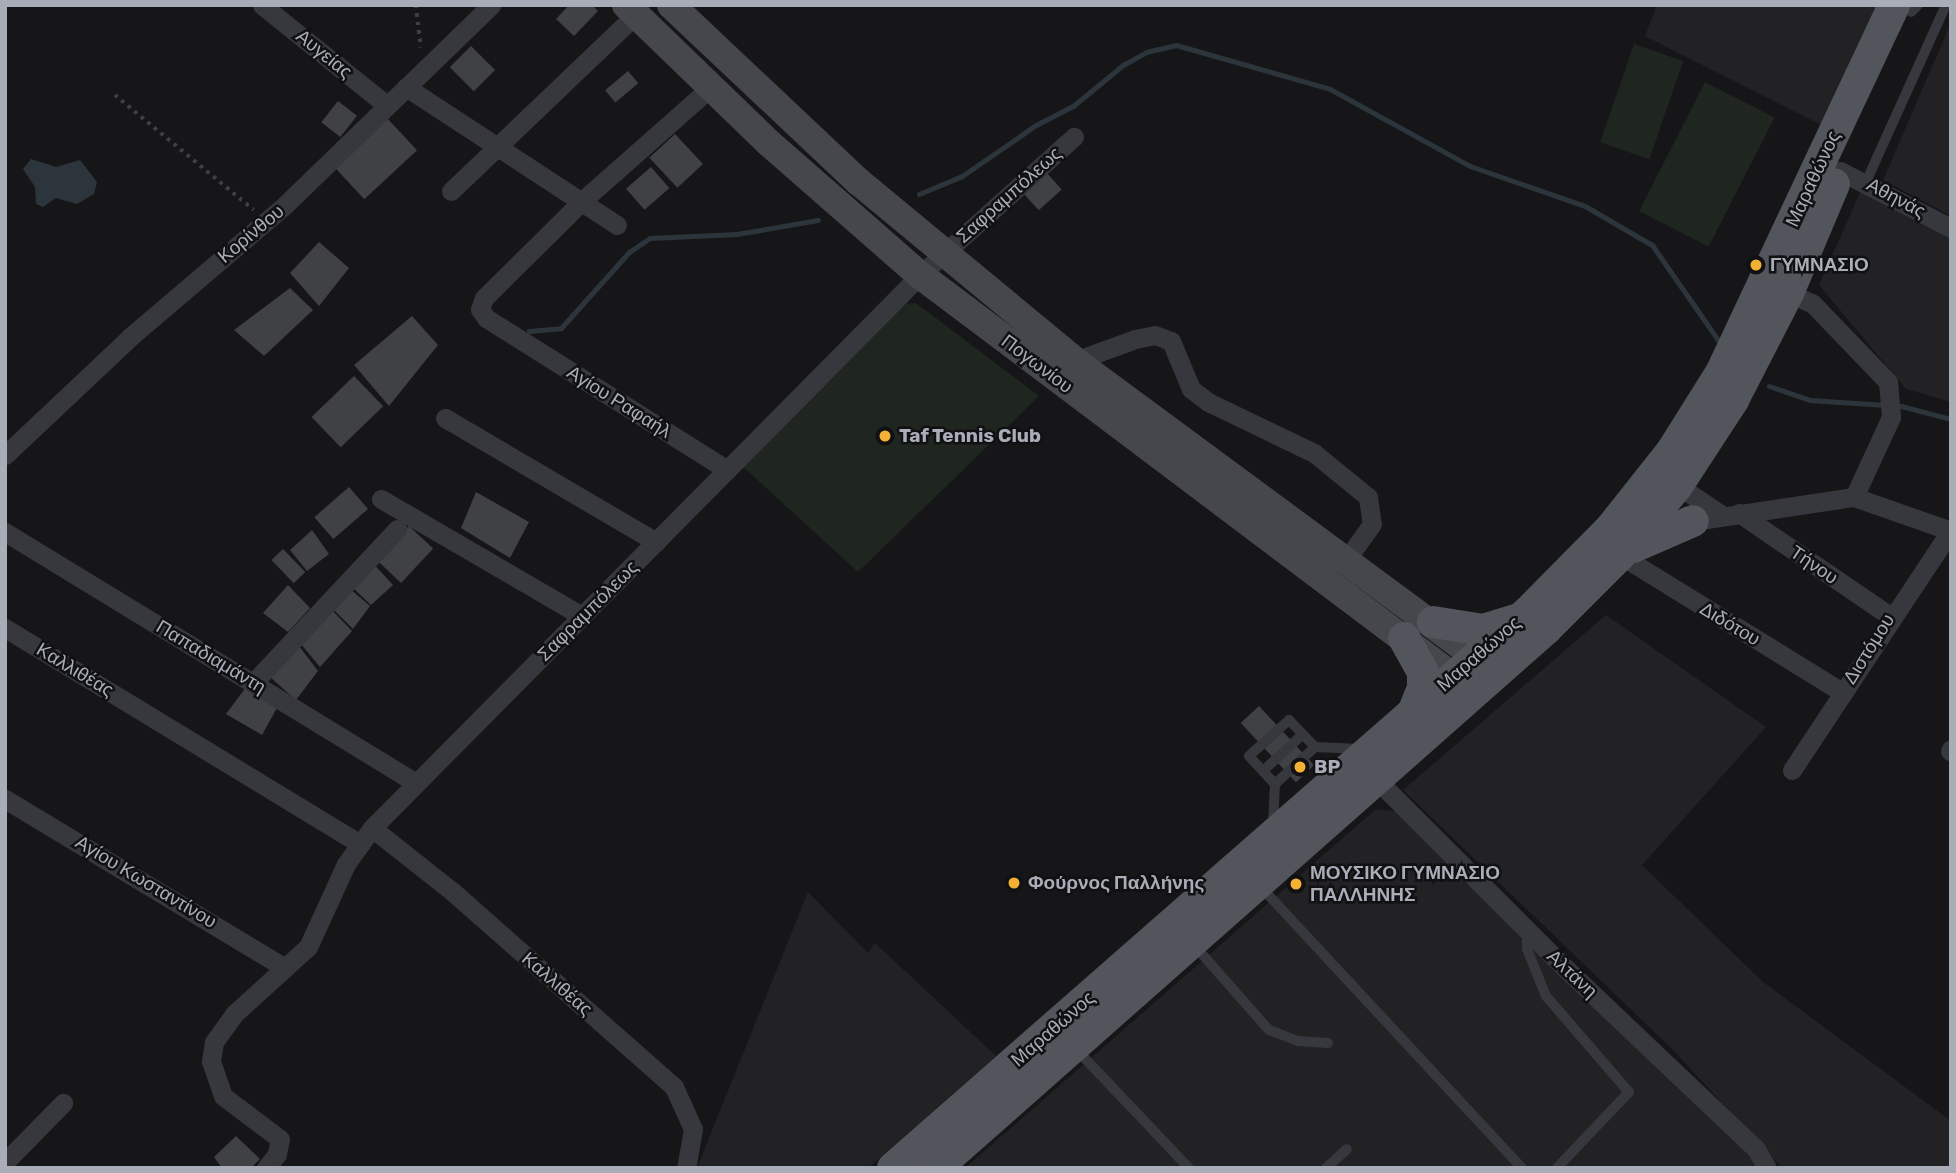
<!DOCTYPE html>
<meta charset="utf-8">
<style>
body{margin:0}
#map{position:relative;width:1956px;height:1173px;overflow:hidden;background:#161618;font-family:Rubik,sans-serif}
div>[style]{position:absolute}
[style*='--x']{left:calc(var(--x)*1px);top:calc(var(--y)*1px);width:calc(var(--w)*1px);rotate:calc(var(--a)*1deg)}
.built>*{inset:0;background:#222225}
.green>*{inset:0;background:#1e261f;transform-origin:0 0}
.water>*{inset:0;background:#2c353c}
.stream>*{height:5px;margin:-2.5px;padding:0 2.5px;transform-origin:2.5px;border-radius:2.5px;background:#2c353c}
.building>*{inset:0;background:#404145;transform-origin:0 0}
.path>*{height:3.5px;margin-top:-1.75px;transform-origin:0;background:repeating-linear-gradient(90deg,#3d3f44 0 3.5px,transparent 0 8.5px)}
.service>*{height:10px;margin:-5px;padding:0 5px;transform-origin:5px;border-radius:5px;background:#37383d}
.minor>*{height:19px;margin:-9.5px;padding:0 9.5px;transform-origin:9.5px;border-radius:9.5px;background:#37383d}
.secondary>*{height:28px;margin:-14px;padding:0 14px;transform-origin:14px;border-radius:14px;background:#45474d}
.primary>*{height:32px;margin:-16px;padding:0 16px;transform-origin:16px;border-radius:16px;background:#53555c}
.dots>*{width:19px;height:19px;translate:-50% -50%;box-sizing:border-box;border:4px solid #111113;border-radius:50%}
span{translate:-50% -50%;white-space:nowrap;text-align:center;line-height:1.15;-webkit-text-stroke:5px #111113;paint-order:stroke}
.street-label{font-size:19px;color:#a8adb8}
.poi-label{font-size:19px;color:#a8adb8;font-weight:700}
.left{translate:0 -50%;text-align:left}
.frame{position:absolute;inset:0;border:7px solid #a8adb8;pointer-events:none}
</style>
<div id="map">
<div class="built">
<div style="clip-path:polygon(1657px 5px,1880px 5px,1825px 127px,1645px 36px)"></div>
<div style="clip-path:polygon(1951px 23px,1951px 216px,1883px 180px)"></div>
<div style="clip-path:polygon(1861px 190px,1951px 235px,1951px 402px,1906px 389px,1819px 285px)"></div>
<div style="clip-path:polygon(1606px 615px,1766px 727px,1642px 865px,1763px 982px,1951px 1121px,1951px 1168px,1782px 1168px,1674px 1051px,1403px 790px)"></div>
<div style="clip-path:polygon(1376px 809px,1403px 812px,1752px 1155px,1758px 1168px,965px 1168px)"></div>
<div style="clip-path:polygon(808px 892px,868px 953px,875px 943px,996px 1056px,868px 1168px,697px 1168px)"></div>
</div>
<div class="green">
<div style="left:1634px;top:44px;width:52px;height:104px;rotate:19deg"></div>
<div style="left:1705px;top:82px;width:78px;height:145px;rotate:27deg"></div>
<div style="clip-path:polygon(916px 303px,1039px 396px,858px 572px,741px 465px,904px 304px)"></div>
</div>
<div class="water">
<div style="clip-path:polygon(31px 159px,56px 167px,80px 160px,97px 182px,94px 194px,77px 204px,56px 198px,43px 207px,36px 204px,35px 187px,23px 169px)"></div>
</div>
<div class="stream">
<div style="--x:919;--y:194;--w:47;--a:-22.7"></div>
<div style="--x:962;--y:176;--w:90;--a:-34.6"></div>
<div style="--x:1036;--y:125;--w:42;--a:-27.2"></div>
<div style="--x:1073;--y:106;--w:65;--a:-39.4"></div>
<div style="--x:1123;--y:65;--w:26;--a:-29"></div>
<div style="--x:1146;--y:52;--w:31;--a:-13"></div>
<div style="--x:1176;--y:45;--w:160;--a:15.9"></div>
<div style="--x:1330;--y:89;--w:160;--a:28.8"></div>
<div style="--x:1470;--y:166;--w:122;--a:19.2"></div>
<div style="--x:1585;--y:206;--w:78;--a:30.2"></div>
<div style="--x:1652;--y:245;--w:116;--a:55.2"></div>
<div style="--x:529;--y:331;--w:32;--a:-5"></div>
<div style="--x:561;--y:328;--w:102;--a:-48.2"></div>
<div style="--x:629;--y:252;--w:25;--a:-34"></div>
<div style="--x:650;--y:238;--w:87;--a:-2.6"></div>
<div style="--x:737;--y:234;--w:82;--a:-9.8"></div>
<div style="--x:1769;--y:386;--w:43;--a:18.9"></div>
<div style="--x:1810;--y:400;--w:91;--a:3.8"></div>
<div style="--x:1901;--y:406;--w:52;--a:14.6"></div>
</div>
<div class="building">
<div style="clip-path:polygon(569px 5px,592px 5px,598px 11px,574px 36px,556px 19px)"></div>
<div style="left:471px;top:46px;width:34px;height:30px;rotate:45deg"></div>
<div style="left:628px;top:71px;width:16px;height:30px;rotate:50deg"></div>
<div style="left:338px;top:101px;width:24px;height:27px;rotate:38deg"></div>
<div style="left:387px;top:118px;width:44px;height:72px;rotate:47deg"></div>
<div style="left:675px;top:134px;width:41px;height:35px;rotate:47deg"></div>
<div style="left:651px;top:167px;width:28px;height:33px;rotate:49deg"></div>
<div style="left:1045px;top:171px;width:25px;height:31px;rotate:48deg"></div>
<div style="clip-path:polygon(319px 242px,349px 268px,319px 306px,290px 273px)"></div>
<div style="clip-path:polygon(290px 288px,313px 310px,264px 356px,234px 330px)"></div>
<div style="clip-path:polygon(412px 316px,438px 345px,389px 406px,354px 365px)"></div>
<div style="left:354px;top:376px;width:42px;height:59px;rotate:46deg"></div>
<div style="left:349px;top:487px;width:29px;height:46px;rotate:49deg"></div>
<div style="clip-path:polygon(476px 492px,529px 522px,510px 558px,461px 528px)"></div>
<div style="left:409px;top:526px;width:33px;height:47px;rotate:43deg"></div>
<div style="clip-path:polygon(312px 530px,329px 554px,307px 571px,290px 550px)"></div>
<div style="left:283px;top:549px;width:32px;height:16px;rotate:46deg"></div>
<div style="clip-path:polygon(370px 560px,393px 585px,371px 605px,350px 585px)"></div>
<div style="clip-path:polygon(288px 585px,310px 608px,288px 632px,263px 613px)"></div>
<div style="clip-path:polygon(349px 588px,370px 606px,353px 629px,331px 607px)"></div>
<div style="clip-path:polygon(331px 609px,352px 631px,320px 667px,300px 643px)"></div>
<div style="clip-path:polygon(299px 646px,318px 671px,296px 700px,270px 677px)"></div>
<div style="clip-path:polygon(247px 686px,278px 706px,262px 735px,226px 714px)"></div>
<div style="left:1259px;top:706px;width:81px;height:25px;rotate:47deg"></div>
<div style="clip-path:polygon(236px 1136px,260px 1159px,251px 1168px,222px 1168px,214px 1157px)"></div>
</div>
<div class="path">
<div style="--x:416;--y:5;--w:43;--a:83.4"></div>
<div style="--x:115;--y:95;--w:180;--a:39.6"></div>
</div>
<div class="service">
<div style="--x:1911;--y:12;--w:10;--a:-45"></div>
<div style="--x:1866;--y:182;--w:194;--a:-65.7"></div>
<div style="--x:1263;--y:771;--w:54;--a:-42.8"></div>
<div style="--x:1275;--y:784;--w:54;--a:-42.8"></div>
<div style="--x:1315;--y:747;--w:46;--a:2.5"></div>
<div style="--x:1273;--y:826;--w:42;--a:-87.3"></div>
<div style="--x:1275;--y:784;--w:38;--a:-133"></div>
<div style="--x:1249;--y:756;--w:54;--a:-42"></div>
<div style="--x:1289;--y:720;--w:37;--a:46"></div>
<div style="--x:1260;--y:886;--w:385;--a:47.1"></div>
<div style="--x:1527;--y:931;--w:18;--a:90"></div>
<div style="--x:1527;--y:949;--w:51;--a:68"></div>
<div style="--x:1546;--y:996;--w:127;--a:49.2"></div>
<div style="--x:1629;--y:1092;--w:105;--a:133.5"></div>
<div style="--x:1194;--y:945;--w:113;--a:48.6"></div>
<div style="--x:1269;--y:1030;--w:31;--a:21"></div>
<div style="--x:1298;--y:1041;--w:30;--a:4"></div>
<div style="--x:1075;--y:1048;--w:166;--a:46.5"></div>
<div style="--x:1326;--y:1168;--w:28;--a:-42"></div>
</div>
<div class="minor">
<div style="--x:262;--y:5;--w:158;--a:38.8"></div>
<div style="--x:406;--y:87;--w:252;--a:33.2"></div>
<div style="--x:711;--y:87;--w:175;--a:138.5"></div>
<div style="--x:580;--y:203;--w:135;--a:135.3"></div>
<div style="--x:484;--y:298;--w:12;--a:110"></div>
<div style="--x:480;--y:309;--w:11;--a:56"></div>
<div style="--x:486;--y:318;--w:285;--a:32.2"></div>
<div style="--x:1840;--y:171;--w:125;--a:27.2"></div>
<div style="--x:451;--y:191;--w:255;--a:-43.7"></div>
<div style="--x:1788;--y:293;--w:26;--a:23"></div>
<div style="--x:1812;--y:303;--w:110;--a:46.1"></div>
<div style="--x:1888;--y:382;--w:35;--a:85"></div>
<div style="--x:1891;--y:417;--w:88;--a:114.8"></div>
<div style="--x:1075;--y:361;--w:64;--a:-20.1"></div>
<div style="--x:1135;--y:339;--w:20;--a:-11"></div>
<div style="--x:1155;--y:335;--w:17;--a:21"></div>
<div style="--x:1171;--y:341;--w:52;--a:67.4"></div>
<div style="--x:1191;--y:389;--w:21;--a:37"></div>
<div style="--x:1208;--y:402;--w:118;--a:25.7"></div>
<div style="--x:1314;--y:453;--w:70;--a:39.2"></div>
<div style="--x:1368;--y:497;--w:27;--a:82"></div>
<div style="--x:1372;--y:524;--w:44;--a:125.8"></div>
<div style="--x:445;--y:418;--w:245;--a:30.4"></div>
<div style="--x:5;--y:455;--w:172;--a:-43.3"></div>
<div style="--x:130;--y:337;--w:205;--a:-40.4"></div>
<div style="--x:286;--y:204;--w:286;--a:-44.1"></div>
<div style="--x:1671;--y:481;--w:61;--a:33.7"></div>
<div style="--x:381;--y:499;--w:233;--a:30.2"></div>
<div style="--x:1739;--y:513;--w:183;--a:34.3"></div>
<div style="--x:1686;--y:516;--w:9;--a:36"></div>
<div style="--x:1693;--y:521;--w:163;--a:-8.5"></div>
<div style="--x:1854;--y:497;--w:103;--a:19.3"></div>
<div style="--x:5;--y:532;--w:482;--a:31.4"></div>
<div style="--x:1620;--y:555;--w:261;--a:31.7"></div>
<div style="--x:5;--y:628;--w:416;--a:31.3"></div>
<div style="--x:253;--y:683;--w:211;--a:-46.9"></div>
<div style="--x:1950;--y:751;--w:2;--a:-63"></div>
<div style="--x:1792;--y:770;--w:287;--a:-56.5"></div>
<div style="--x:1376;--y:779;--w:262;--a:45"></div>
<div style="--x:1561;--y:964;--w:269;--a:43.5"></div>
<div style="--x:1756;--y:1149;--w:22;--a:60"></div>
<div style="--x:5;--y:799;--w:327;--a:31.1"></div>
<div style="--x:372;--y:828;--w:103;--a:38.3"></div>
<div style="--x:453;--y:892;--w:295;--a:41.4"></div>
<div style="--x:674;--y:1087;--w:46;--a:65.7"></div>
<div style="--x:693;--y:1129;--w:40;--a:100"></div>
<div style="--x:5;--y:1162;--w:83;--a:-45.5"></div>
<div style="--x:266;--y:1168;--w:18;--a:-52"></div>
<div style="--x:277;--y:1154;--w:15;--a:-79"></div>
<div style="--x:280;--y:1139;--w:71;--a:-143"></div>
<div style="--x:223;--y:1096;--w:37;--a:-109"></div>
<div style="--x:211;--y:1061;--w:19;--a:-81"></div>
<div style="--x:214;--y:1042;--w:34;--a:-54"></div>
<div style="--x:234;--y:1014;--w:100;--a:-42.2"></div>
<div style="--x:308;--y:947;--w:91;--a:-65.4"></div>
<div style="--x:346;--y:864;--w:44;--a:-54.2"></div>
<div style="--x:372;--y:828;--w:779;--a:-45.26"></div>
<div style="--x:920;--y:275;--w:207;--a:-41.9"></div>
</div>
<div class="secondary">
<div style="--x:626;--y:5;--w:199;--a:44"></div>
<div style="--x:769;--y:143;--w:201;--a:41.2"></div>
<div style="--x:920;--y:275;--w:690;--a:36.99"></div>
<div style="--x:671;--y:5;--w:258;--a:43.3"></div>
<div style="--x:859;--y:182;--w:281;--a:39.6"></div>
<div style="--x:1075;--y:361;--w:522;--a:36.43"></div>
</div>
<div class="primary">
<div style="--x:1633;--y:547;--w:65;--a:-23.4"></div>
<div style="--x:1433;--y:622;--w:51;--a:9.1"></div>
<div style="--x:1483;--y:630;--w:34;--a:-17"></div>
<div style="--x:1404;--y:638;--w:39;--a:61"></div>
<div style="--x:1423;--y:672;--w:16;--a:90"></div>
<div style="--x:1423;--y:688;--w:24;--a:112"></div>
<div style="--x:893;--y:1168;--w:844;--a:-41.21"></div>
<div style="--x:1528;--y:612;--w:118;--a:-45.3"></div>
<div style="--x:1611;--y:528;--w:98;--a:-51.6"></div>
<div style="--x:1672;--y:451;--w:92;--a:-57.9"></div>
<div style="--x:1721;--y:373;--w:407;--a:-64.8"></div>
<div style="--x:936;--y:1168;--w:814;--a:-41.46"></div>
<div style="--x:1546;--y:629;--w:105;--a:-45"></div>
<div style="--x:1620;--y:555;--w:89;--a:-50.4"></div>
<div style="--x:1677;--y:486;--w:103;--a:-56.9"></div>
<div style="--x:1733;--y:400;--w:120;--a:-62.8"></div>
<div style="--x:1788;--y:293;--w:118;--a:-67.1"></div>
</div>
<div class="dots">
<div style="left:1756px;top:265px;background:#f2b134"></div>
<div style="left:885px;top:436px;background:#f2b134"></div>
<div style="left:1300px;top:767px;background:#f2b134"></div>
<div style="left:1014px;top:883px;background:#f2b134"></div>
<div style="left:1296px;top:884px;background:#f2b134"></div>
</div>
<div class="street-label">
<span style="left:324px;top:54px;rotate:39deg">Αυγείας</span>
<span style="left:1813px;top:179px;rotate:-65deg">Μαραθώνος</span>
<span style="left:1009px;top:195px;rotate:-42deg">Σαφραμπόλεως</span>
<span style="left:1896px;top:198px;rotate:28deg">Αθηνάς</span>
<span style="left:251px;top:234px;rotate:-40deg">Κορίνθου</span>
<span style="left:1037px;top:364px;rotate:37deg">Πογωνίου</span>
<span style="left:619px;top:402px;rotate:32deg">Αγίου Ραφαήλ</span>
<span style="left:1814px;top:565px;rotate:34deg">Τήνου</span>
<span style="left:588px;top:611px;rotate:-45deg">Σαφραμπόλεως</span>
<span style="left:1730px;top:624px;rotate:31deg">Διδότου</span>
<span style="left:1869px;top:649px;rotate:-58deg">Διστόμου</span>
<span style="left:1479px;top:654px;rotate:-41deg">Μαραθώνος</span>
<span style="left:211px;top:657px;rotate:31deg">Παπαδιαμάντη</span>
<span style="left:75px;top:670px;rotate:31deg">Καλλιθέας</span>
<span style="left:146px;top:882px;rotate:31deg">Αγίου Κωσταντίνου</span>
<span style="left:1572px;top:974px;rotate:43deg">Αλτάνη</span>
<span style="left:557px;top:984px;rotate:41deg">Καλλιθέας</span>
<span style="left:1053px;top:1029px;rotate:-41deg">Μαραθώνος</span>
</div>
<div class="poi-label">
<span class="left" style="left:1770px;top:265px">ΓΥΜΝΑΣΙΟ</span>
<span class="left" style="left:899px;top:436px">Taf Tennis Club</span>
<span class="left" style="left:1314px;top:767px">BP</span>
<span class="left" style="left:1310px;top:884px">ΜΟΥΣΙΚΟ ΓΥΜΝΑΣΙΟ<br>ΠΑΛΛΗΝΗΣ</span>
<span class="left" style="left:1028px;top:883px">Φούρνος Παλλήνης</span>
</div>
<div class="frame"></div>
</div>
